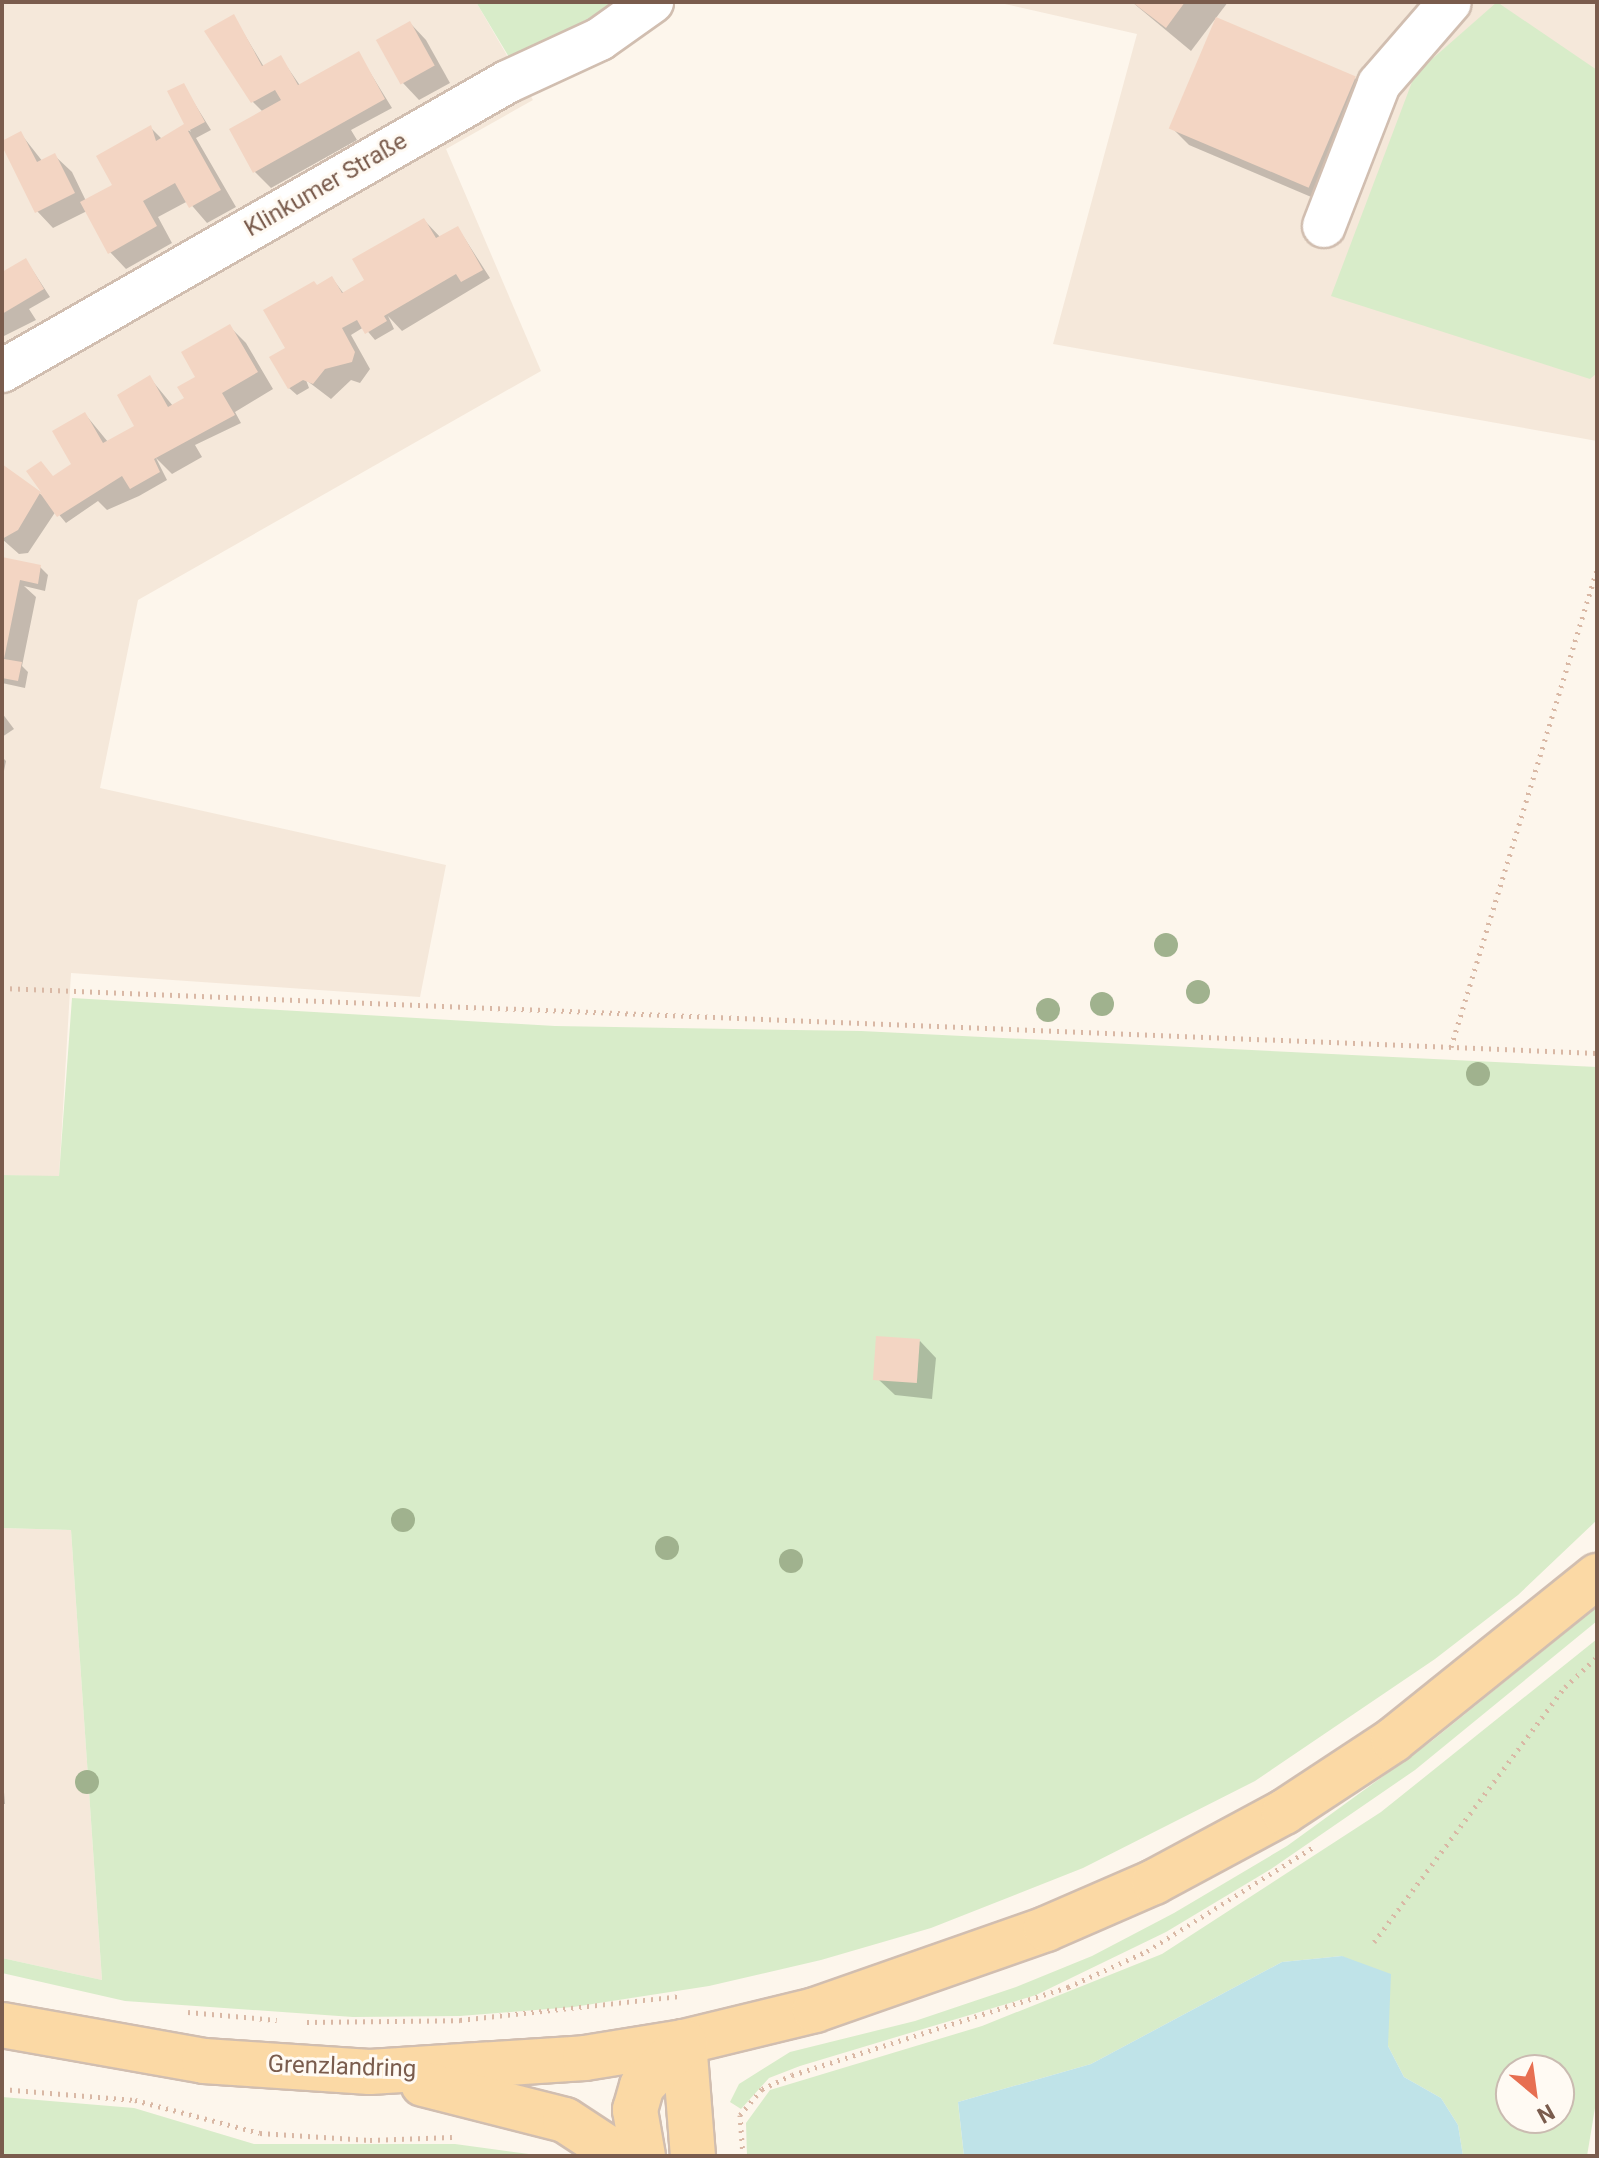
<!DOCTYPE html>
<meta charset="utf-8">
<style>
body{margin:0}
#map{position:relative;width:1599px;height:2158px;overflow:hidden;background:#fdf6ec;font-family:Roboto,sans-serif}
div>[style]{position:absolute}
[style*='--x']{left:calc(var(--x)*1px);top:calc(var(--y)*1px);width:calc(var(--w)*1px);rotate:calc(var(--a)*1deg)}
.residential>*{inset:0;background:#f5e8da}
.green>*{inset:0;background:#d8ecc9}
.water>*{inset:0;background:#bfe3e8}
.shadow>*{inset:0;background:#0003}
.building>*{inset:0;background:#f3d5c3;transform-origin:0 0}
.path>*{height:5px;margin-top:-2.5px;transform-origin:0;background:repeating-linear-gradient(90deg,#d9b8a5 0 2px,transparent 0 8px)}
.roads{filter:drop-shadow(2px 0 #d1beb0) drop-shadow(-2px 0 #d1beb0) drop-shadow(0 2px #d1beb0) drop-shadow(0 -2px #d1beb0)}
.minor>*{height:42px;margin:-21px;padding:0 21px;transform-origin:21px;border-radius:21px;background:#fff}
.major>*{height:44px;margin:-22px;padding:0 22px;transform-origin:22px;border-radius:22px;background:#fbd9a5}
.trees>*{width:24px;height:24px;margin:-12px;border-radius:50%;background:#a0b28e}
span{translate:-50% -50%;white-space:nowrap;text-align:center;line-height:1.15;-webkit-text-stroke:6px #fffaf3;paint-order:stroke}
.street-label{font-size:24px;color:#7a5c4d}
.frame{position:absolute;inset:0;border:4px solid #7a5c4d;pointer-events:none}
.north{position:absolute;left:1495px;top:2054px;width:80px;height:80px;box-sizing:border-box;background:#fffaf3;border:2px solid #cabbb1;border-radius:50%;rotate:151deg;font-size:22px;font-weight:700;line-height:32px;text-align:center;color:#7a5c4d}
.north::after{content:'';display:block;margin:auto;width:28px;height:36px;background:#e76f51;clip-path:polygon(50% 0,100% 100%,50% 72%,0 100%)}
</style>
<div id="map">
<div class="residential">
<div style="clip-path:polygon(2px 2px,476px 2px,533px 100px,446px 149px,541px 371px,138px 600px,100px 788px,446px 865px,420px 997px,71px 973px,59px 1177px,2px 1175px)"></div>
<div style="clip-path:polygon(996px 2px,1597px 2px,1597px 441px,1053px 344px,1137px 34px)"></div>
<div style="clip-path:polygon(2px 1528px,71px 1530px,102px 1980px,2px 1958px)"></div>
</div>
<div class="green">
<div style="clip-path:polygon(476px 2px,617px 2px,512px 62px)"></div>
<div style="clip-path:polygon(1497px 2px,1597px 70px,1597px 373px,1590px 379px,1331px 296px,1415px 74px)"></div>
<div style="clip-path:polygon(72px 998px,555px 1026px,861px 1031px,1597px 1067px,1597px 1520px,1518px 1595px,1435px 1659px,1255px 1781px,1083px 1868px,931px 1928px,821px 1960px,709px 1986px,573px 2007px,460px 2016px,353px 2017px,125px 2001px,2px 1973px,2px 1958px,102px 1980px,71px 1530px,2px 1528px,2px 1175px,59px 1176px)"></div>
<div style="clip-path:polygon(1597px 1607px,1597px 1621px,1415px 1770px,1271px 1869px,1166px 1932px,1036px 1995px,800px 2066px,769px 2078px,741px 2109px,730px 2102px,739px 2084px,790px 2052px,915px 2021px,1016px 1987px,1092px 1956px,1174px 1913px,1287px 1846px,1433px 1740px)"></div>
<div style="clip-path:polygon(evenodd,1597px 1639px,1597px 2096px,1587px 2156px,1463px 2156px,1458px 2125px,1441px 2098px,1404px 2077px,1388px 2046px,1387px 2014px,1342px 1956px,1282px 1962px,1091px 2064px,958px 2102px,964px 2156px,747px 2156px,746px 2123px,770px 2090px,982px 2026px,1162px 1954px,1381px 1812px,1597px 1639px,1511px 2070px,1559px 2070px,1559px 2118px,1511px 2118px,1511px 2070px)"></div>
<div style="clip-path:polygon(2px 2097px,134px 2108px,254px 2144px,455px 2144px,544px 2156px,2px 2156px)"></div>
</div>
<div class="water">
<div style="clip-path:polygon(1342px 1956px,1391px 1974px,1388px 2046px,1404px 2077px,1441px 2098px,1458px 2125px,1463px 2156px,964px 2156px,958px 2102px,1091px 2064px,1282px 1962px)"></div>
</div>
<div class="shadow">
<div style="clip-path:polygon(1132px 2px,1228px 2px,1191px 51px)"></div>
<div style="clip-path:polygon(234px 17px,264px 67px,281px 58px,301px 87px,358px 53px,392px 108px,351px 130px,357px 140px,271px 188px,255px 172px,262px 111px,253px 102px)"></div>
<div style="clip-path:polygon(410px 23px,426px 40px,450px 83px,419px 100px,403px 83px)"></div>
<div style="clip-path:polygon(1355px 78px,1380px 103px,1323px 202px,1189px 145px,1173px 129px)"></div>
<div style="clip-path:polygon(183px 85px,211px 130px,196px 138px,236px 207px,207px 223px,188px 201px,158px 217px,172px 243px,126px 269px,110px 252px,87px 211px,53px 228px,37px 211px,21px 134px,43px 162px,55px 156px,72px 172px,86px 201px,111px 187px,151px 128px,163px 140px,184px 126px,191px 132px,170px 92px)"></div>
<div style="clip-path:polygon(424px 220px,441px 238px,458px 228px,490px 278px,402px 331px,388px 316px,394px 329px,375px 340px,364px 327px,351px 335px,370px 369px,360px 383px,351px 380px,331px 399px,306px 380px,309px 388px,297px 395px,289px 388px,284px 351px,317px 287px,332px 278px,344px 294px,363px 283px)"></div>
<div style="clip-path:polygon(26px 260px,50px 297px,29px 309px,36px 320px,2px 337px,2px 269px,5px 272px)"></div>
<div style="clip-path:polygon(229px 326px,246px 343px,273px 389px,235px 412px,241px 423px,195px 445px,202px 457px,172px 474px,156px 458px,167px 480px,139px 496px,107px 510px,98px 501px,66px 523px,56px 511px,28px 553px,19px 554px,2px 539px,2px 466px,46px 498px,54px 478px,74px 464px,85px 414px,108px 442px,134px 428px,150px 378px,173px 406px,187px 399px)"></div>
<div style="clip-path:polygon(2px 559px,40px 567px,48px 575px,45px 591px,24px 586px,36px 597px,22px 666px,28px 672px,25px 688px,2px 683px)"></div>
<div style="clip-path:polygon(2px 713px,14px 729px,2px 737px)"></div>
<div style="clip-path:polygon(2px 757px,6px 761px,3px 776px,2px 775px)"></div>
<div style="clip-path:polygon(920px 1341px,936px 1358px,932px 1399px,895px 1395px,878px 1379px)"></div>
<div style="clip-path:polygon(2px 1789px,4px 1792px,5px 1804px,2px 1804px)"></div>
</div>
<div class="building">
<div style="clip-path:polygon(1132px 2px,1185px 2px,1166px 28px)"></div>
<div style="clip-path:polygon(234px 14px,262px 66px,281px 55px,298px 85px,359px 51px,385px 99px,253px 173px,229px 129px,281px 100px,275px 90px,251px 103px,204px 31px)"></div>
<div style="left:1216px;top:17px;width:152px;height:121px;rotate:23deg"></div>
<div style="left:410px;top:21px;width:51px;height:39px;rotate:61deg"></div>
<div style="clip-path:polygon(184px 83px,205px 122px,188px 131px,221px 190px,189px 208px,175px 183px,143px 201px,157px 226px,108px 254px,80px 202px,112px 185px,96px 156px,151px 125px,156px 141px,184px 124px,167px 91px)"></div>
<div style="clip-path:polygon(21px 131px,37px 162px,55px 153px,75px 193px,35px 213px,2px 146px,2px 141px)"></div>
<div style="clip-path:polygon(424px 218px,436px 238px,458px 226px,483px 270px,461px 282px,456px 274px,384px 316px,387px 321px,365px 334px,357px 320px,342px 328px,355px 352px,352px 362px,325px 369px,313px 384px,303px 380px,288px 389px,269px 357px,285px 348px,263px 310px,314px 281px,317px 285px,332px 276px,342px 293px,364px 280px,352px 259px)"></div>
<div style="clip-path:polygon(26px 258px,44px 289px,2px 314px,2px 272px)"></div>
<div style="clip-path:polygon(230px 324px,258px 372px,222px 393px,235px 415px,154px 459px,160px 472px,130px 489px,122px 476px,57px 517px,40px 493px,18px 530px,2px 539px,2px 464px,41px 492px,26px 471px,41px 461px,53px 476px,71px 464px,52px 431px,85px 412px,103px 443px,134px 426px,117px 395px,150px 375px,168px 407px,184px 398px,177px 387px,195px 377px,181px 352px)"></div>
<div style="clip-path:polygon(2px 557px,41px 565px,38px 584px,20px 580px,4px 659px,22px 662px,18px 681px,2px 678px)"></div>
<div style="left:876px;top:1336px;width:44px;height:44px;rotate:4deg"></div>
</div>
<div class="path">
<div style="--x:2;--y:988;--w:1596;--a:2.33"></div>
<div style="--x:1451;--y:1047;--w:499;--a:-73"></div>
<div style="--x:1374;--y:1942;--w:319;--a:-53.2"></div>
<div style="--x:1565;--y:1687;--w:44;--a:-43.2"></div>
<div style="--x:188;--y:2012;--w:89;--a:5.1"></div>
<div style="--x:307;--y:2022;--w:153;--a:-0.7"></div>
<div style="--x:460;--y:2020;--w:221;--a:-6.2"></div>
<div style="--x:2;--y:2089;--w:133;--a:4.7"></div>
<div style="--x:135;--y:2100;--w:129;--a:14.8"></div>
<div style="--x:260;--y:2133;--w:110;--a:3.6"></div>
<div style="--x:370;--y:2140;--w:82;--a:-2.1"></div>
<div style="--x:743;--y:2156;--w:41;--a:-94.2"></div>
<div style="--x:740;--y:2115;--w:34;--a:-50"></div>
<div style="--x:762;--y:2089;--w:33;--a:-25"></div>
<div style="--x:792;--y:2075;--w:290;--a:-17.7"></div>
<div style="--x:1068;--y:1987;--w:87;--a:-24.5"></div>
<div style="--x:1147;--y:1951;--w:195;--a:-32"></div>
</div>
<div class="roads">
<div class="minor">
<div style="--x:1324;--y:226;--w:152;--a:-68.8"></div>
<div style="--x:1379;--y:84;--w:108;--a:-49.1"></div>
<div style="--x:2;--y:371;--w:582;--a:-29.78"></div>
<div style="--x:507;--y:82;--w:102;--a:-24.8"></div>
<div style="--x:600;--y:39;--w:64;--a:-35.4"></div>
</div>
<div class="major">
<div style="--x:2;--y:2025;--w:205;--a:10.1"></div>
<div style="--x:204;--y:2061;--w:166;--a:3.8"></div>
<div style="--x:370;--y:2072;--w:215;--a:-3.7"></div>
<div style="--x:585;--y:2058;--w:100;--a:-9.2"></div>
<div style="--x:684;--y:2042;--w:135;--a:-13.7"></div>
<div style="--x:815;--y:2010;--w:245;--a:-19.3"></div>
<div style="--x:1046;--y:1929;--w:118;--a:-23.5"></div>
<div style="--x:1154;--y:1882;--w:148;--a:-28.3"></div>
<div style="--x:1284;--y:1812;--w:131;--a:-33.4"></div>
<div style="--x:1393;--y:1740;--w:262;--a:-38.8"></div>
<div style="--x:684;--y:2042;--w:114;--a:85.5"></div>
<div style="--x:423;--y:2084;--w:146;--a:14.2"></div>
<div style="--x:565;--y:2120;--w:66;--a:33.2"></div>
<div style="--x:643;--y:2156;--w:47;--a:-99.9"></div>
<div style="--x:635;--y:2110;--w:25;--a:-74"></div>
<div style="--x:642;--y:2086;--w:61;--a:-46.3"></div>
</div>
</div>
<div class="trees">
<div style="left:1166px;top:945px"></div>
<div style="left:1198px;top:992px"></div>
<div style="left:1102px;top:1004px"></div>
<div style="left:1048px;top:1010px"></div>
<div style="left:1478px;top:1074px"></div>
<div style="left:403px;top:1520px"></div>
<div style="left:667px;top:1548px"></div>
<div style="left:791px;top:1561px"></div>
<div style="left:87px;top:1782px"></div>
</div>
<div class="street-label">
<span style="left:326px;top:185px;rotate:-30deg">Klinkumer Straße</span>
<span style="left:342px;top:2067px;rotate:2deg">Grenzlandring</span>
</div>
<div class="frame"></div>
<div class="north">N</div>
</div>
